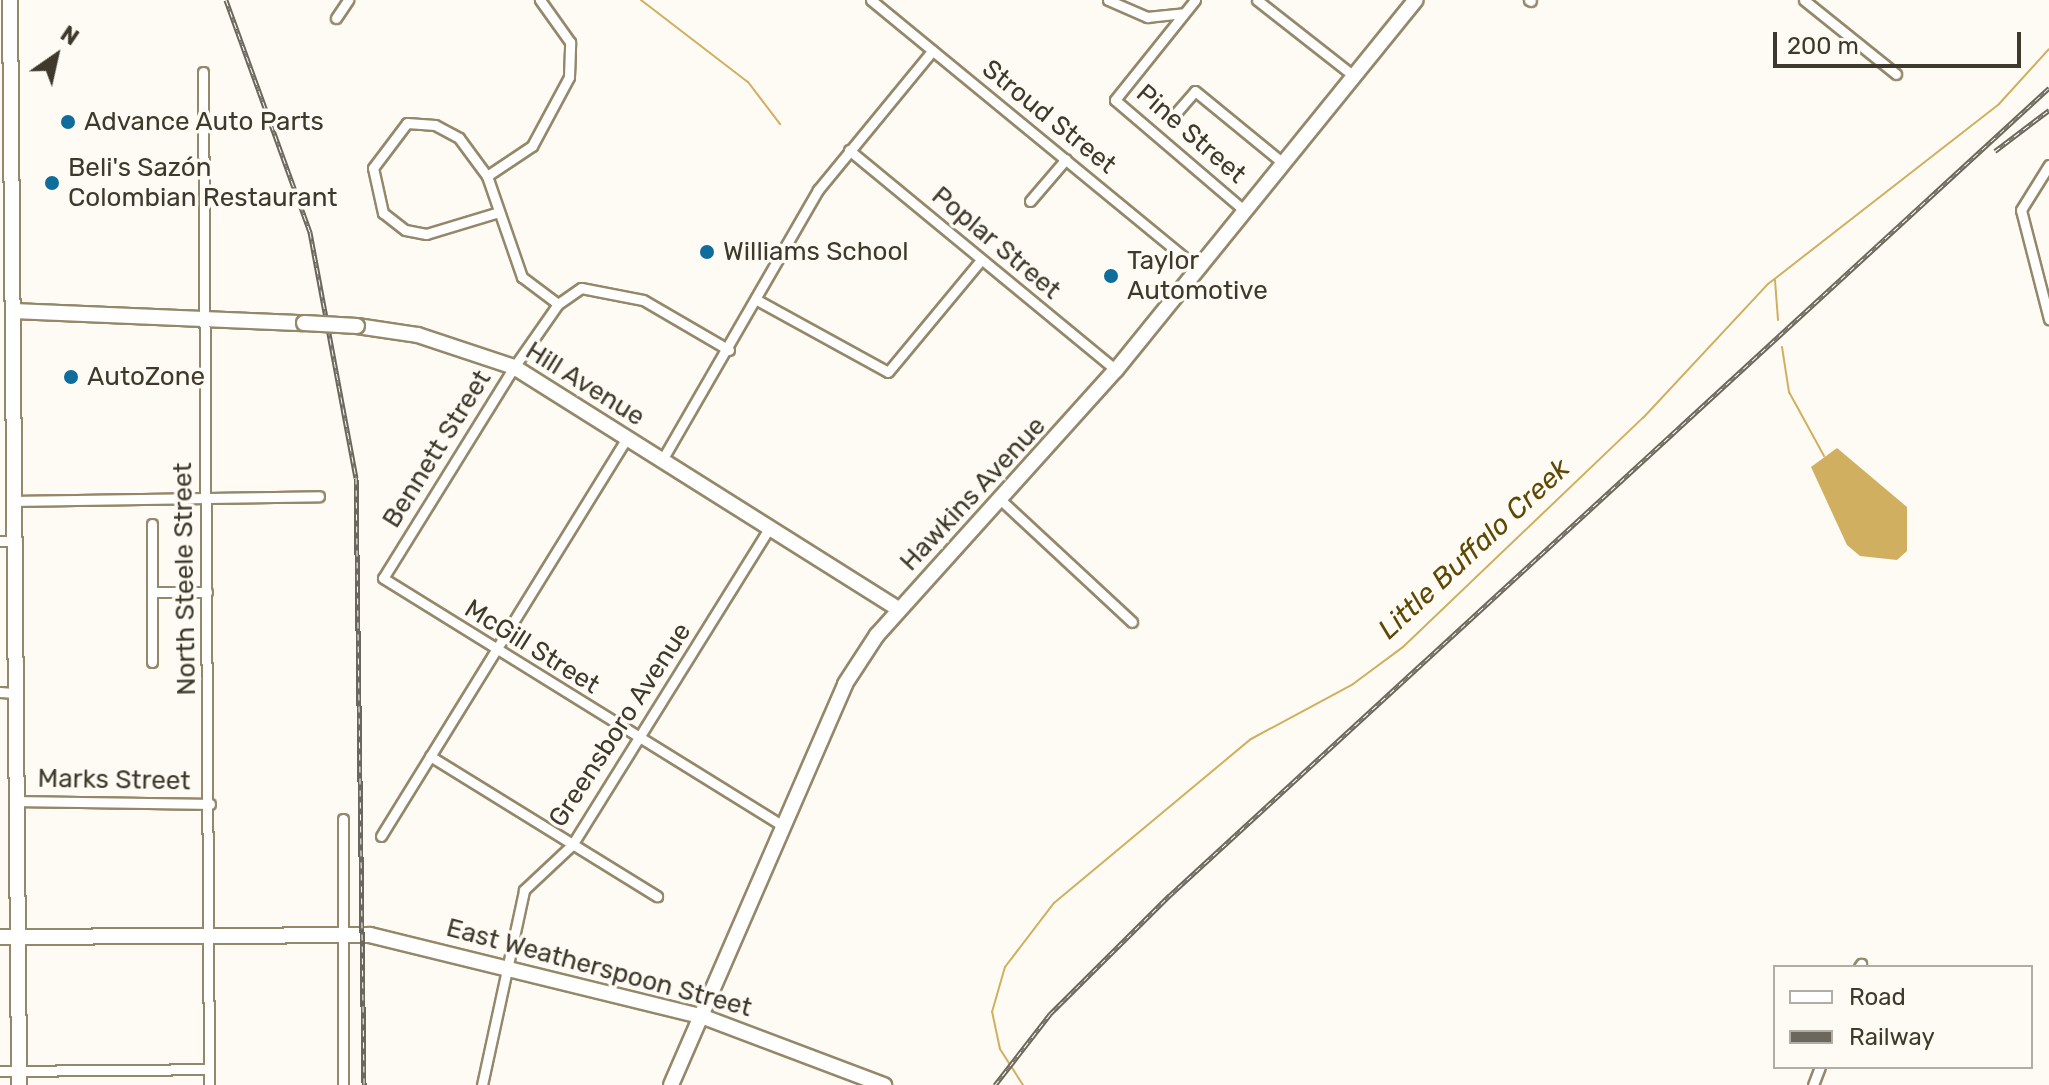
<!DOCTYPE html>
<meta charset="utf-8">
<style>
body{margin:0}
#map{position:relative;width:2049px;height:1085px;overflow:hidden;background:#fefbf5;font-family:Rubik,sans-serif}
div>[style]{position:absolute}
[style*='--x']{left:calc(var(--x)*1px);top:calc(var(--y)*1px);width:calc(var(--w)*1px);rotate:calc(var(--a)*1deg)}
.water>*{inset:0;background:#d0b060}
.stream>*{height:2px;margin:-1px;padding:0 1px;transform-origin:1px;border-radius:1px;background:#d0b060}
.roads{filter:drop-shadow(2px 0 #95886a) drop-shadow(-2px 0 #95886a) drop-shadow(0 2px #95886a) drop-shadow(0 -2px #95886a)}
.street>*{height:9px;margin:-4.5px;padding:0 4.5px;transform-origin:4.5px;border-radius:4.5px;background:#fff}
.secondary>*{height:14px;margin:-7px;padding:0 7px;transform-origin:7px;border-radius:7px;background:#fff}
.primary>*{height:14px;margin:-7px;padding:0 7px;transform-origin:7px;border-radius:7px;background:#fff}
.rail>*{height:5px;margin-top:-2.5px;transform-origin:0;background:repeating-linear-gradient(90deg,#fefbf5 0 6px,#6c675c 0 12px);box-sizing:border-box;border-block:2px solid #6c675c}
.bridges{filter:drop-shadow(2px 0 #95886a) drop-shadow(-2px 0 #95886a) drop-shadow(0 2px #95886a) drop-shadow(0 -2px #95886a)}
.secondary-bridge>*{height:14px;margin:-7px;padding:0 7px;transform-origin:7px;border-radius:7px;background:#fff}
.dots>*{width:22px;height:22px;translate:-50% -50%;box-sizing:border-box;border:4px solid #fefbf5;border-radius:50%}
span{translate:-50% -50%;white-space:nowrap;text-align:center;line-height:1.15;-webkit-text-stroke:7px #fefbf5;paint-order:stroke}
.street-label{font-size:26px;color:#3e392c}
.poi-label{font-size:26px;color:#3e392c}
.left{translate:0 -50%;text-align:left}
.water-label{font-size:28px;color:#5d4804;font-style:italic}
.legend{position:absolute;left:1773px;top:965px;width:260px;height:104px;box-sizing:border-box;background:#fefbf5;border:2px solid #b1ada5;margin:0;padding:10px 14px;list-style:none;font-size:24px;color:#3e392c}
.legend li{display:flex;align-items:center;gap:16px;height:40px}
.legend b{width:40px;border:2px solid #b1ada5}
.north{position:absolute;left:16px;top:16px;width:80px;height:80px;-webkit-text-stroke:6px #fefbf5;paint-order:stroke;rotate:34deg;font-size:22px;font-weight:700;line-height:32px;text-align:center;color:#3e392c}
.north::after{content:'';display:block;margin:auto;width:28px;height:36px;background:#3e392c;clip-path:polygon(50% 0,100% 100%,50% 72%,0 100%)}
.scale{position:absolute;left:1773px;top:32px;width:248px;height:36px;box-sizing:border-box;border:4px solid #3e392c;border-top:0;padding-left:10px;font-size:24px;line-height:28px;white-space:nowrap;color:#3e392c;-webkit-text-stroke:6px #fefbf5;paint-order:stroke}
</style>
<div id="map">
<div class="water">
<div style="clip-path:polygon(1837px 448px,1907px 507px,1907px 551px,1897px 560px,1860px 556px,1847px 545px,1811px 467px)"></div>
</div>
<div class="stream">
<div style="--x:641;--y:0;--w:135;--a:37.5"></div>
<div style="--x:748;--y:82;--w:53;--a:52.7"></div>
<div style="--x:1775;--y:280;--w:40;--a:85.7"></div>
<div style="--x:1782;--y:347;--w:46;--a:81.2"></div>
<div style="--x:1789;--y:392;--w:73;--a:61.3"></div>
<div style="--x:1023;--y:1085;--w:43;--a:-122.6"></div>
<div style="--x:1000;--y:1049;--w:38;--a:-102"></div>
<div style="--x:992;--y:1012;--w:47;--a:-73.9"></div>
<div style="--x:1005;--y:967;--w:81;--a:-52.6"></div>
<div style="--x:1054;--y:903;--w:256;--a:-39.8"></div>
<div style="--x:1251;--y:739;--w:116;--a:-28.3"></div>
<div style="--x:1353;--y:684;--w:62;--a:-36.5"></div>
<div style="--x:1403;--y:647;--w:332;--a:-43.7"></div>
<div style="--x:1643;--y:418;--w:183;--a:-47"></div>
<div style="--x:1768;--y:284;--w:293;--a:-37.9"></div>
<div style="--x:1999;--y:104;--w:74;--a:-47.7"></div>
</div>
<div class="roads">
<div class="street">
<div style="--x:871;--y:0;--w:424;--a:39.4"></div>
<div style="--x:1108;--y:0;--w:43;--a:23.6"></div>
<div style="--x:1147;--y:17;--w:37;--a:-6"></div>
<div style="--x:1195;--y:0;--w:128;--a:128.7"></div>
<div style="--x:1115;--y:100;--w:171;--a:40.5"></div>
<div style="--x:1257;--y:0;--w:123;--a:38.1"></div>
<div style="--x:1529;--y:0;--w:2;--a:27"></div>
<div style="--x:1804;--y:0;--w:118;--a:38.8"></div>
<div style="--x:336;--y:18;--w:22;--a:-56"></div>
<div style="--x:203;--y:72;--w:1013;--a:89.66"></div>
<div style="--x:1175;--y:114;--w:30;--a:-49"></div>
<div style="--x:1195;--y:91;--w:114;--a:39.3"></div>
<div style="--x:849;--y:150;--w:346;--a:39.5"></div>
<div style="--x:2049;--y:165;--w:53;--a:121.9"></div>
<div style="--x:2021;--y:210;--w:113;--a:75.6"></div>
<div style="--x:487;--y:176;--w:54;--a:-33.7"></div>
<div style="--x:532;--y:146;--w:78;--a:-61.8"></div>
<div style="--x:569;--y:77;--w:35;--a:-88"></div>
<div style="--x:570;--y:42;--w:52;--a:-125.5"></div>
<div style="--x:1030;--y:201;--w:55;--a:-49.4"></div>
<div style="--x:499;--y:212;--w:76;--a:163.2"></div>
<div style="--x:426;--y:234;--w:21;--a:-169"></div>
<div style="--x:405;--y:230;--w:28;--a:-142"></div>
<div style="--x:383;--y:213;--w:46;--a:-102.5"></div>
<div style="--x:373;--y:168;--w:56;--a:-52.9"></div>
<div style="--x:407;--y:123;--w:28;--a:4"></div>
<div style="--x:435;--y:125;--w:27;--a:28"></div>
<div style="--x:459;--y:138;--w:47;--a:53.6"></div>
<div style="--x:487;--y:176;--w:107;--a:70.9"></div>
<div style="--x:522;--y:277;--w:45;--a:36.9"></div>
<div style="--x:757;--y:300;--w:149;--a:28.8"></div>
<div style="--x:888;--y:372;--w:146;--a:-50.3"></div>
<div style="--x:729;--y:350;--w:99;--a:-149.8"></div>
<div style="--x:643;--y:300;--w:63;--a:-169"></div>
<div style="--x:581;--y:288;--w:28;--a:145"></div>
<div style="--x:558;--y:304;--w:77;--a:124.9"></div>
<div style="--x:514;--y:367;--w:248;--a:121.8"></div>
<div style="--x:383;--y:578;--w:471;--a:31.8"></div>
<div style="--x:662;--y:460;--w:312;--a:-60"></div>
<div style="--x:818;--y:190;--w:180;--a:-50.6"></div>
<div style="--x:15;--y:501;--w:304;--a:-0.9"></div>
<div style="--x:1003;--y:502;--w:176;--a:42.9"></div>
<div style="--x:0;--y:541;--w:15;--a:0"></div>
<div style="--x:152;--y:592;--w:55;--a:0"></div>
<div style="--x:152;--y:662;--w:138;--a:-90"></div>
<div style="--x:0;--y:692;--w:16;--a:4"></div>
<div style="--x:430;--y:756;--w:267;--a:31.7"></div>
<div style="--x:17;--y:801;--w:193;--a:0.9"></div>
<div style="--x:381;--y:836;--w:468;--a:-58.3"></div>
<div style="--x:1859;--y:967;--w:4;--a:-56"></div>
<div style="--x:0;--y:1071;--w:209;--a:-0.5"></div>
<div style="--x:343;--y:1085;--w:266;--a:-90"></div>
<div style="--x:482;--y:1085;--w:199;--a:-77.8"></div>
<div style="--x:524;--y:890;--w:66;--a:-43.2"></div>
<div style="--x:572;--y:845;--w:375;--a:-58.1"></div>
<div style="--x:1813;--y:1085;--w:19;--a:-69"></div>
</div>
<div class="secondary">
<div style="--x:13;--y:311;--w:291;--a:2.4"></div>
<div style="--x:357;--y:326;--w:62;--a:8.4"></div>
<div style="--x:418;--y:335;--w:101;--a:18.4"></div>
<div style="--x:514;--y:367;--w:455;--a:32.2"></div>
<div style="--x:0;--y:937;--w:370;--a:-0.3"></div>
<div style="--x:370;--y:935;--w:341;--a:13.8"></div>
<div style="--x:701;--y:1016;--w:196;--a:20.7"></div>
</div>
<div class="primary">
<div style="--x:10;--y:0;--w:1085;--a:89.52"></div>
<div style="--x:671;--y:1085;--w:437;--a:-66.5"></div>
<div style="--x:845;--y:684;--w:59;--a:-56.9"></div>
<div style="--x:877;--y:635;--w:357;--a:-48"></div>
<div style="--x:1116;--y:370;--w:476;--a:-51"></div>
</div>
</div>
<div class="rail">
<div style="--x:226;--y:0;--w:247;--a:70.1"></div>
<div style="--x:310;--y:232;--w:250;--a:79.4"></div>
<div style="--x:356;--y:478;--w:607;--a:89.24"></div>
<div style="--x:1995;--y:151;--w:68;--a:-37.2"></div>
<div style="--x:995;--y:1085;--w:90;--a:-52.2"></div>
<div style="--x:1050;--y:1014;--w:168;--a:-44.8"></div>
<div style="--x:1169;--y:896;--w:1195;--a:-42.56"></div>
</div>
<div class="bridges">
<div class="secondary-bridge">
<div style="--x:304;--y:323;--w:53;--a:3.2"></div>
</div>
</div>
<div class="dots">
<div style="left:68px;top:122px;background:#0f6c9b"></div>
<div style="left:52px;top:183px;background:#0f6c9b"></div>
<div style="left:707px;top:252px;background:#0f6c9b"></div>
<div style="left:1111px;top:276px;background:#0f6c9b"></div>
<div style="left:71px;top:377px;background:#0f6c9b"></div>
</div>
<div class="street-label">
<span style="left:1049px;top:117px;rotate:39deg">Stroud Street</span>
<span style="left:1191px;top:134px;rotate:41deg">Pine Street</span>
<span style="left:996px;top:243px;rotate:40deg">Poplar Street</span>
<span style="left:585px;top:384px;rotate:32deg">Hill Avenue</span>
<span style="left:437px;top:449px;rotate:-58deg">Bennett Street</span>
<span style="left:973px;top:494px;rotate:-47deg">Hawkins Avenue</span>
<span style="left:185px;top:579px;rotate:-91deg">North Steele Street</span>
<span style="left:532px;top:647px;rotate:32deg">McGill Street</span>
<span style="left:620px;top:725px;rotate:-57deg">Greensboro Avenue</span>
<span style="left:114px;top:780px;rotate:1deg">Marks Street</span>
<span style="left:599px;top:968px;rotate:15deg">East Weatherspoon Street</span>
</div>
<div class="poi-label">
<span class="left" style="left:84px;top:122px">Advance Auto Parts</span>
<span class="left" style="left:68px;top:183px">Beli's Sazón<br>Colombian Restaurant</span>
<span class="left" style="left:723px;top:252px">Williams School</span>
<span class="left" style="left:1127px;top:276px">Taylor<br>Automotive</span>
<span class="left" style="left:87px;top:377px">AutoZone</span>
</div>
<div class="water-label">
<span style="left:1474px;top:549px;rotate:-43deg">Little Buffalo Creek</span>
</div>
<ul class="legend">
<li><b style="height:10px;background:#fff"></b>Road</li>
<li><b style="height:10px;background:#6c675c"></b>Railway</li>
</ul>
<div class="north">N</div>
<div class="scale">200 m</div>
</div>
